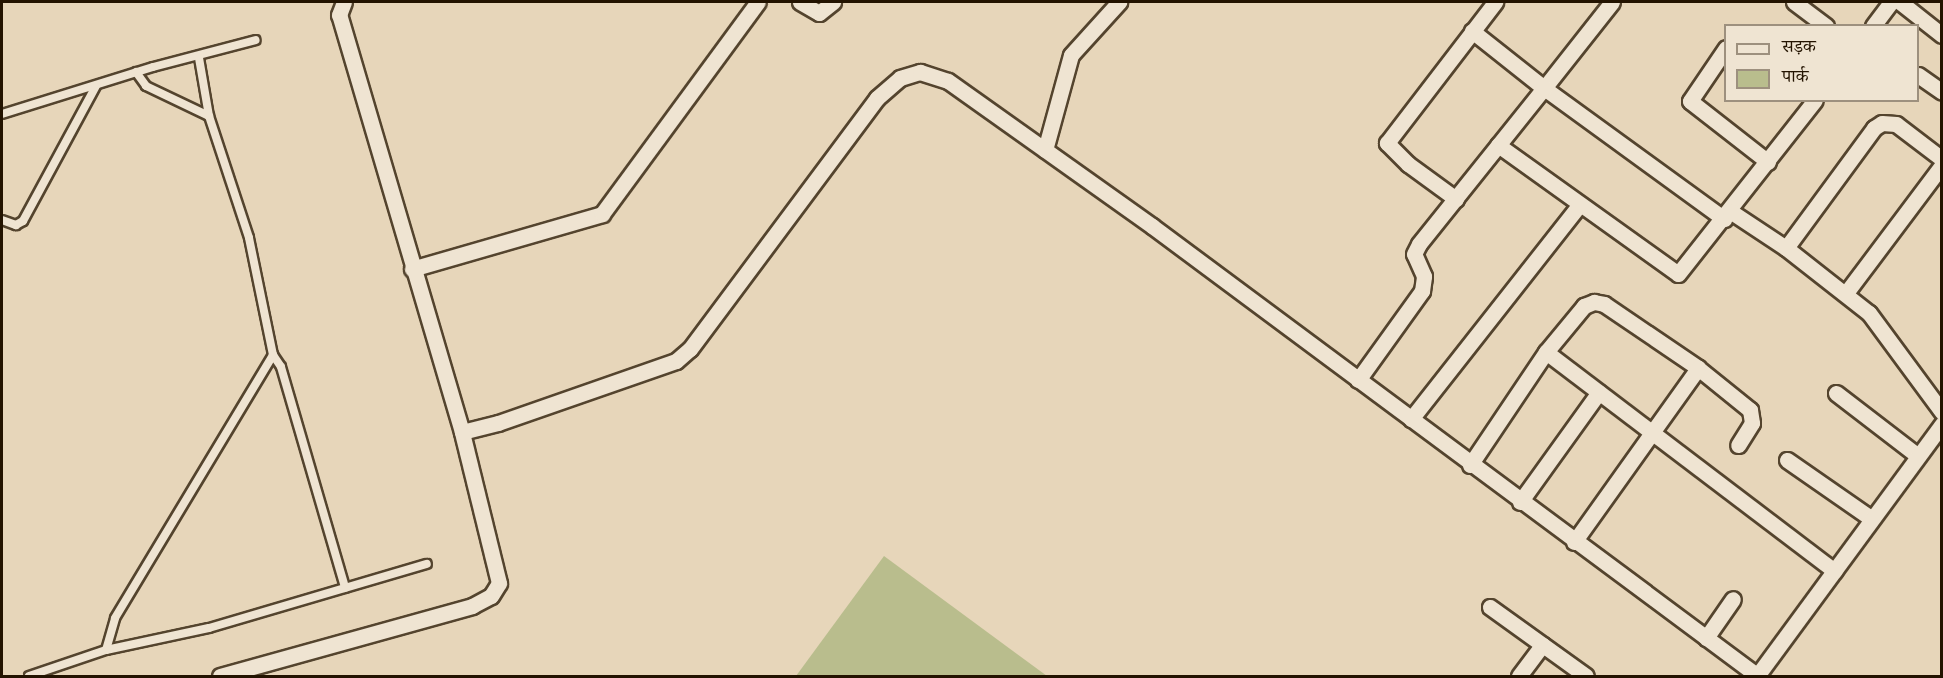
<!DOCTYPE html>
<meta charset="utf-8">
<style>
body{margin:0}
#map{position:relative;width:1943px;height:678px;overflow:hidden;background:#e7d6ba;font-family:"Old Standard TT","Noto Serif Devanagari",serif}
div>[style]{position:absolute}
[style*='--x']{left:calc(var(--x)*1px);top:calc(var(--y)*1px);width:calc(var(--w)*1px);rotate:calc(var(--a)*1deg)}
.green>*{inset:0;background:#b9bd8d}
.roads{filter:drop-shadow(2px 0 #54442e) drop-shadow(-2px 0 #54442e) drop-shadow(0 2px #54442e) drop-shadow(0 -2px #54442e)}
.service>*{height:8px;margin:-4px;padding:0 4px;transform-origin:4px;border-radius:4px;background:#efe4d2}
.minor>*{height:15px;margin:-7.5px;padding:0 7.5px;transform-origin:7.5px;border-radius:7.5px;background:#efe4d2}
span{translate:-50% -50%;white-space:nowrap;text-align:center;line-height:1.15;-webkit-text-stroke:4.5px #efe4d2;paint-order:stroke}
.frame{position:absolute;inset:0;border:3px solid #231300;pointer-events:none}
.legend{position:absolute;left:1724px;top:24px;width:195px;height:78px;box-sizing:border-box;background:#efe4d2;border:2px solid #9d907e;margin:0;padding:8px 10px;list-style:none;font-size:18px;color:#231300}
.legend li{display:flex;align-items:center;gap:12px;height:30px}
.legend b{width:30px;border:2px solid #9d907e}
</style>
<div id="map">
<div class="green">
<div style="clip-path:polygon(884px 556px,1047px 676px,796px 676px)"></div>
</div>
<div class="roads">
<div class="service">
<div style="--x:199;--y:58;--w:59;--a:80.2"></div>
<div style="--x:209;--y:116;--w:128;--a:71.8"></div>
<div style="--x:249;--y:238;--w:119;--a:78.4"></div>
<div style="--x:273;--y:355;--w:14;--a:56"></div>
<div style="--x:281;--y:367;--w:230;--a:73.8"></div>
<div style="--x:136;--y:72;--w:17;--a:54"></div>
<div style="--x:146;--y:86;--w:70;--a:25.5"></div>
<div style="--x:2;--y:114;--w:158;--a:-17.3"></div>
<div style="--x:153;--y:67;--w:106;--a:-14.7"></div>
<div style="--x:2;--y:220;--w:15;--a:20"></div>
<div style="--x:16;--y:225;--w:8;--a:-30"></div>
<div style="--x:23;--y:221;--w:153;--a:-61.6"></div>
<div style="--x:106;--y:650;--w:33;--a:-74"></div>
<div style="--x:115;--y:618;--w:307;--a:-59"></div>
<div style="--x:29;--y:676;--w:81;--a:-18.7"></div>
<div style="--x:106;--y:650;--w:105;--a:-12.1"></div>
<div style="--x:209;--y:628;--w:227;--a:-16.4"></div>
</div>
<div class="minor">
<div style="--x:800;--y:2;--w:22;--a:30"></div>
<div style="--x:819;--y:13;--w:18;--a:-38"></div>
<div style="--x:1612;--y:2;--w:110;--a:128.3"></div>
<div style="--x:1544;--y:88;--w:223;--a:36"></div>
<div style="--x:1794;--y:2;--w:40;--a:37"></div>
<div style="--x:1900;--y:2;--w:53;--a:38.2"></div>
<div style="--x:1873;--y:26;--w:30;--a:-53"></div>
<div style="--x:1726;--y:48;--w:64;--a:124.2"></div>
<div style="--x:1690;--y:101;--w:99;--a:38"></div>
<div style="--x:1918;--y:75;--w:29;--a:35"></div>
<div style="--x:1498;--y:145;--w:221;--a:35.6"></div>
<div style="--x:1678;--y:274;--w:221;--a:-51.8"></div>
<div style="--x:1045;--y:150;--w:98;--a:-74.7"></div>
<div style="--x:1071;--y:55;--w:72;--a:-47.8"></div>
<div style="--x:1456;--y:199;--w:59;--a:-143.9"></div>
<div style="--x:1408;--y:164;--w:30;--a:-135"></div>
<div style="--x:1387;--y:143;--w:178;--a:-52.5"></div>
<div style="--x:1730;--y:211;--w:67;--a:33.5"></div>
<div style="--x:1786;--y:248;--w:105;--a:38.1"></div>
<div style="--x:1869;--y:313;--w:123;--a:53.6"></div>
<div style="--x:1786;--y:248;--w:149;--a:-53.7"></div>
<div style="--x:1874;--y:128;--w:9;--a:-32"></div>
<div style="--x:1882;--y:123;--w:14;--a:4"></div>
<div style="--x:1896;--y:124;--w:58;--a:37.3"></div>
<div style="--x:412;--y:269;--w:198;--a:-16.1"></div>
<div style="--x:602;--y:214;--w:263;--a:-53.7"></div>
<div style="--x:1846;--y:293;--w:160;--a:-53.1"></div>
<div style="--x:1546;--y:352;--w:362;--a:37.2"></div>
<div style="--x:1358;--y:380;--w:110;--a:-54.3"></div>
<div style="--x:1422;--y:291;--w:15;--a:-82"></div>
<div style="--x:1424;--y:276;--w:24;--a:-114"></div>
<div style="--x:1414;--y:254;--w:11;--a:-63"></div>
<div style="--x:1419;--y:244;--w:200;--a:-51.3"></div>
<div style="--x:1544;--y:88;--w:92;--a:-141.6"></div>
<div style="--x:1836;--y:393;--w:103;--a:37.5"></div>
<div style="--x:1411;--y:419;--w:273;--a:-51.8"></div>
<div style="--x:462;--y:432;--w:37;--a:-14"></div>
<div style="--x:498;--y:423;--w:188;--a:-19.2"></div>
<div style="--x:676;--y:361;--w:18;--a:-41"></div>
<div style="--x:690;--y:349;--w:313;--a:-53.3"></div>
<div style="--x:877;--y:98;--w:30;--a:-41"></div>
<div style="--x:900;--y:78;--w:21;--a:-17"></div>
<div style="--x:920;--y:72;--w:29;--a:18"></div>
<div style="--x:948;--y:81;--w:250;--a:35.4"></div>
<div style="--x:1152;--y:226;--w:755;--a:36.6"></div>
<div style="--x:1787;--y:460;--w:103;--a:34.8"></div>
<div style="--x:1470;--y:465;--w:136;--a:-56.1"></div>
<div style="--x:1546;--y:352;--w:60;--a:-50.4"></div>
<div style="--x:1584;--y:306;--w:11;--a:-22"></div>
<div style="--x:1594;--y:302;--w:10;--a:11"></div>
<div style="--x:1604;--y:304;--w:114;--a:34.2"></div>
<div style="--x:1698;--y:368;--w:67;--a:38.9"></div>
<div style="--x:1750;--y:410;--w:13;--a:81"></div>
<div style="--x:1752;--y:423;--w:26;--a:122"></div>
<div style="--x:1520;--y:502;--w:135;--a:-54.3"></div>
<div style="--x:1574;--y:542;--w:214;--a:-54.5"></div>
<div style="--x:1490;--y:607;--w:118;--a:35.7"></div>
<div style="--x:1706;--y:638;--w:47;--a:-55.3"></div>
<div style="--x:220;--y:676;--w:262;--a:-15.5"></div>
<div style="--x:472;--y:606;--w:21;--a:-28"></div>
<div style="--x:491;--y:596;--w:15;--a:-58"></div>
<div style="--x:499;--y:583;--w:155;--a:-103.8"></div>
<div style="--x:462;--y:432;--w:435;--a:-106.4"></div>
<div style="--x:339;--y:15;--w:14;--a:-69"></div>
<div style="--x:1519;--y:676;--w:39;--a:-53"></div>
<div style="--x:1757;--y:676;--w:313;--a:-53.7"></div>
</div>
</div>
<div class="frame"></div>
<ul class="legend">
<li><b style="height:8px;background:#efe4d2"></b>सड़क</li>
<li><b style="height:16px;background:#b9bd8d"></b>पार्क</li>
</ul>
</div>
